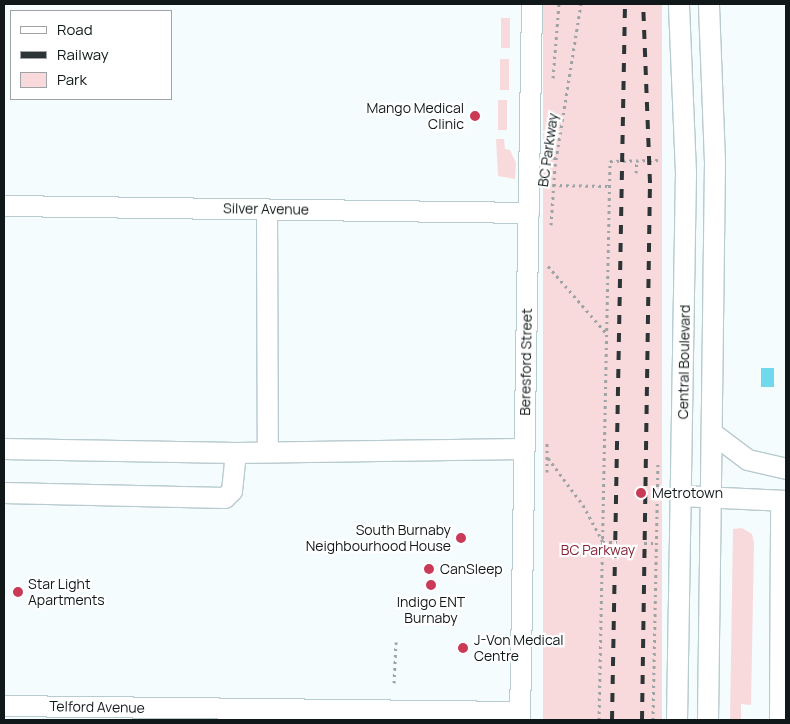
<!DOCTYPE html>
<style>
body{margin:0}
#map{position:relative;width:790px;height:724px;overflow:hidden;background:#f4fcfe;font-family:Manrope,sans-serif}
div>[style]{position:absolute}
[style*='--x']{left:calc(var(--x)*1px);top:calc(var(--y)*1px);width:calc(var(--w)*1px);rotate:calc(var(--a)*1deg)}
.green>*{inset:0;background:#f8dadc;transform-origin:0 0}
.water>*{inset:0;background:#71d8ed;transform-origin:0 0}
.path>*{height:3px;margin-top:-1.5px;transform-origin:0;background:repeating-linear-gradient(90deg,#9ca4a5 0 2.5px,transparent 0 6.5px)}
.roads{filter:drop-shadow(1px 0 #b8cbcf) drop-shadow(-1px 0 #b8cbcf) drop-shadow(0 1px #b8cbcf) drop-shadow(0 -1px #b8cbcf)}
.minor>*{height:20px;margin:-10px;padding:0 10px;transform-origin:10px;border-radius:10px;background:#fff}
.rail>*{height:4px;margin-top:-2px;transform-origin:0;background:repeating-linear-gradient(90deg,#2d3435 0 9px,transparent 0 18px)}
.dots>*{width:14px;height:14px;translate:-50% -50%;box-sizing:border-box;border:2px solid #fff;border-radius:50%}
span{translate:-50% -50%;white-space:nowrap;text-align:center;line-height:1.15;-webkit-text-stroke:4.5px #fff;paint-order:stroke}
.poi-label{font-size:14px;color:#111819}
.right{translate:-100% -50%;text-align:right}
.left{translate:0 -50%;text-align:left}
.street-label{font-size:14px;color:#111819}
.park-label{font-size:14px;color:#842437}
.frame{position:absolute;inset:0;border:5px solid #111819;pointer-events:none}
.legend{position:absolute;left:10px;top:10px;width:162px;height:90px;box-sizing:border-box;background:#fff;border:1px solid #a0a3a3;margin:0;padding:6px 9px;list-style:none;font-size:15px;color:#111819}
.legend li{display:flex;align-items:center;gap:10px;height:25px}
.legend b{width:25px;border:1px solid #a0a3a3}
</style>
<div id="map">
<div class="green">
<div style="left:543px;top:4px;width:119px;height:716px"></div>
<div style="left:501px;top:18px;width:9px;height:30px"></div>
<div style="left:500px;top:59px;width:9px;height:31px"></div>
<div style="left:498px;top:100px;width:9px;height:30px"></div>
<div style="clip-path:polygon(496px 139px,504px 139px,505px 149px,510px 150px,516px 163px,515px 179px,498px 176px)"></div>
<div style="clip-path:polygon(742px 528px,752px 534px,754px 543px,751px 705px,741px 704px,741px 720px,730px 720px,733px 529px)"></div>
</div>
<div class="water">
<div style="left:761px;top:368px;width:13px;height:19px"></div>
</div>
<div class="path">
<div style="--x:553;--y:78;--w:74;--a:-85.4"></div>
<div style="--x:552;--y:144;--w:18;--a:81"></div>
<div style="--x:636;--y:173;--w:13;--a:-86"></div>
<div style="--x:553;--y:185;--w:56;--a:1"></div>
<div style="--x:551;--y:225;--w:59;--a:-86.1"></div>
<div style="--x:555;--y:166;--w:164;--a:-80.9"></div>
<div style="--x:548;--y:266;--w:89;--a:49.1"></div>
<div style="--x:548;--y:458;--w:59;--a:53.3"></div>
<div style="--x:583;--y:505;--w:42;--a:61.6"></div>
<div style="--x:603;--y:542;--w:14;--a:0"></div>
<div style="--x:547;--y:472;--w:31;--a:-90"></div>
<div style="--x:644;--y:543;--w:13;--a:0"></div>
<div style="--x:394;--y:683;--w:41;--a:-87.2"></div>
<div style="--x:599;--y:720;--w:559;--a:-88.87"></div>
<div style="--x:610;--y:161;--w:51;--a:-1.1"></div>
<div style="--x:653;--y:720;--w:258;--a:-88.9"></div>
<div style="--x:748;--y:720;--w:1;--a:-90"></div>
</div>
<div class="roads">
<div class="minor">
<div style="--x:4;--y:206;--w:525;--a:0.76"></div>
<div style="--x:267;--y:210;--w:242;--a:89.8"></div>
<div style="--x:712;--y:433;--w:45;--a:36.9"></div>
<div style="--x:748;--y:460;--w:39;--a:13"></div>
<div style="--x:4;--y:449;--w:232;--a:1"></div>
<div style="--x:236;--y:453;--w:288;--a:-0.8"></div>
<div style="--x:4;--y:493;--w:221;--a:1.3"></div>
<div style="--x:225;--y:498;--w:10;--a:-45"></div>
<div style="--x:232;--y:491;--w:38;--a:-84"></div>
<div style="--x:681;--y:496;--w:105;--a:2.7"></div>
<div style="--x:4;--y:706;--w:516;--a:0.67"></div>
<div style="--x:520;--y:720;--w:716;--a:-89.04"></div>
<div style="--x:677;--y:720;--w:547;--a:-89.06"></div>
<div style="--x:686;--y:173;--w:169;--a:-92.4"></div>
<div style="--x:708;--y:720;--w:558;--a:-89.28"></div>
<div style="--x:715;--y:162;--w:158;--a:-92.2"></div>
<div style="--x:780;--y:720;--w:219;--a:-89.7"></div>
</div>
</div>
<div class="rail">
<div style="--x:612;--y:720;--w:716;--a:-88.96"></div>
<div style="--x:642;--y:720;--w:537;--a:-89.15"></div>
<div style="--x:650;--y:183;--w:179;--a:-92.2"></div>
</div>
<div class="dots">
<div style="left:475px;top:116px;background:#ca3a57"></div>
<div style="left:641px;top:493px;background:#ca3a57"></div>
<div style="left:461px;top:538px;background:#ca3a57"></div>
<div style="left:429px;top:569px;background:#ca3a57"></div>
<div style="left:431px;top:585px;background:#ca3a57"></div>
<div style="left:18px;top:592px;background:#ca3a57"></div>
<div style="left:463px;top:648px;background:#ca3a57"></div>
</div>
<div class="poi-label">
<span class="right" style="left:464px;top:116px">Mango Medical<br>Clinic</span>
<span class="left" style="left:652px;top:493px">Metrotown</span>
<span class="right" style="left:451px;top:538px">South Burnaby<br>Neighbourhood House</span>
<span class="left" style="left:440px;top:569px">CanSleep</span>
<span class="left" style="left:28px;top:592px">Star Light<br>Apartments</span>
<span style="left:431px;top:610px">Indigo ENT<br>Burnaby</span>
<span class="left" style="left:474px;top:648px">J-Von Medical<br>Centre</span>
</div>
<div class="street-label">
<span style="left:548px;top:150px;rotate:-82deg">BC Parkway</span>
<span style="left:266px;top:209px;rotate:1deg">Silver Avenue</span>
<span style="left:526px;top:362px;rotate:-89deg">Beresford Street</span>
<span style="left:684px;top:362px;rotate:-89deg">Central Boulevard</span>
<span style="left:97px;top:707px;rotate:1deg">Telford Avenue</span>
</div>
<div class="park-label">
<span style="left:598px;top:550px">BC Parkway</span>
</div>
<div class="frame"></div>
<ul class="legend">
<li><b style="height:6px;background:#fff"></b>Road</li>
<li><b style="height:6px;background:#2d3435"></b>Railway</li>
<li><b style="height:14px;background:#f8dadc"></b>Park</li>
</ul>
</div>
